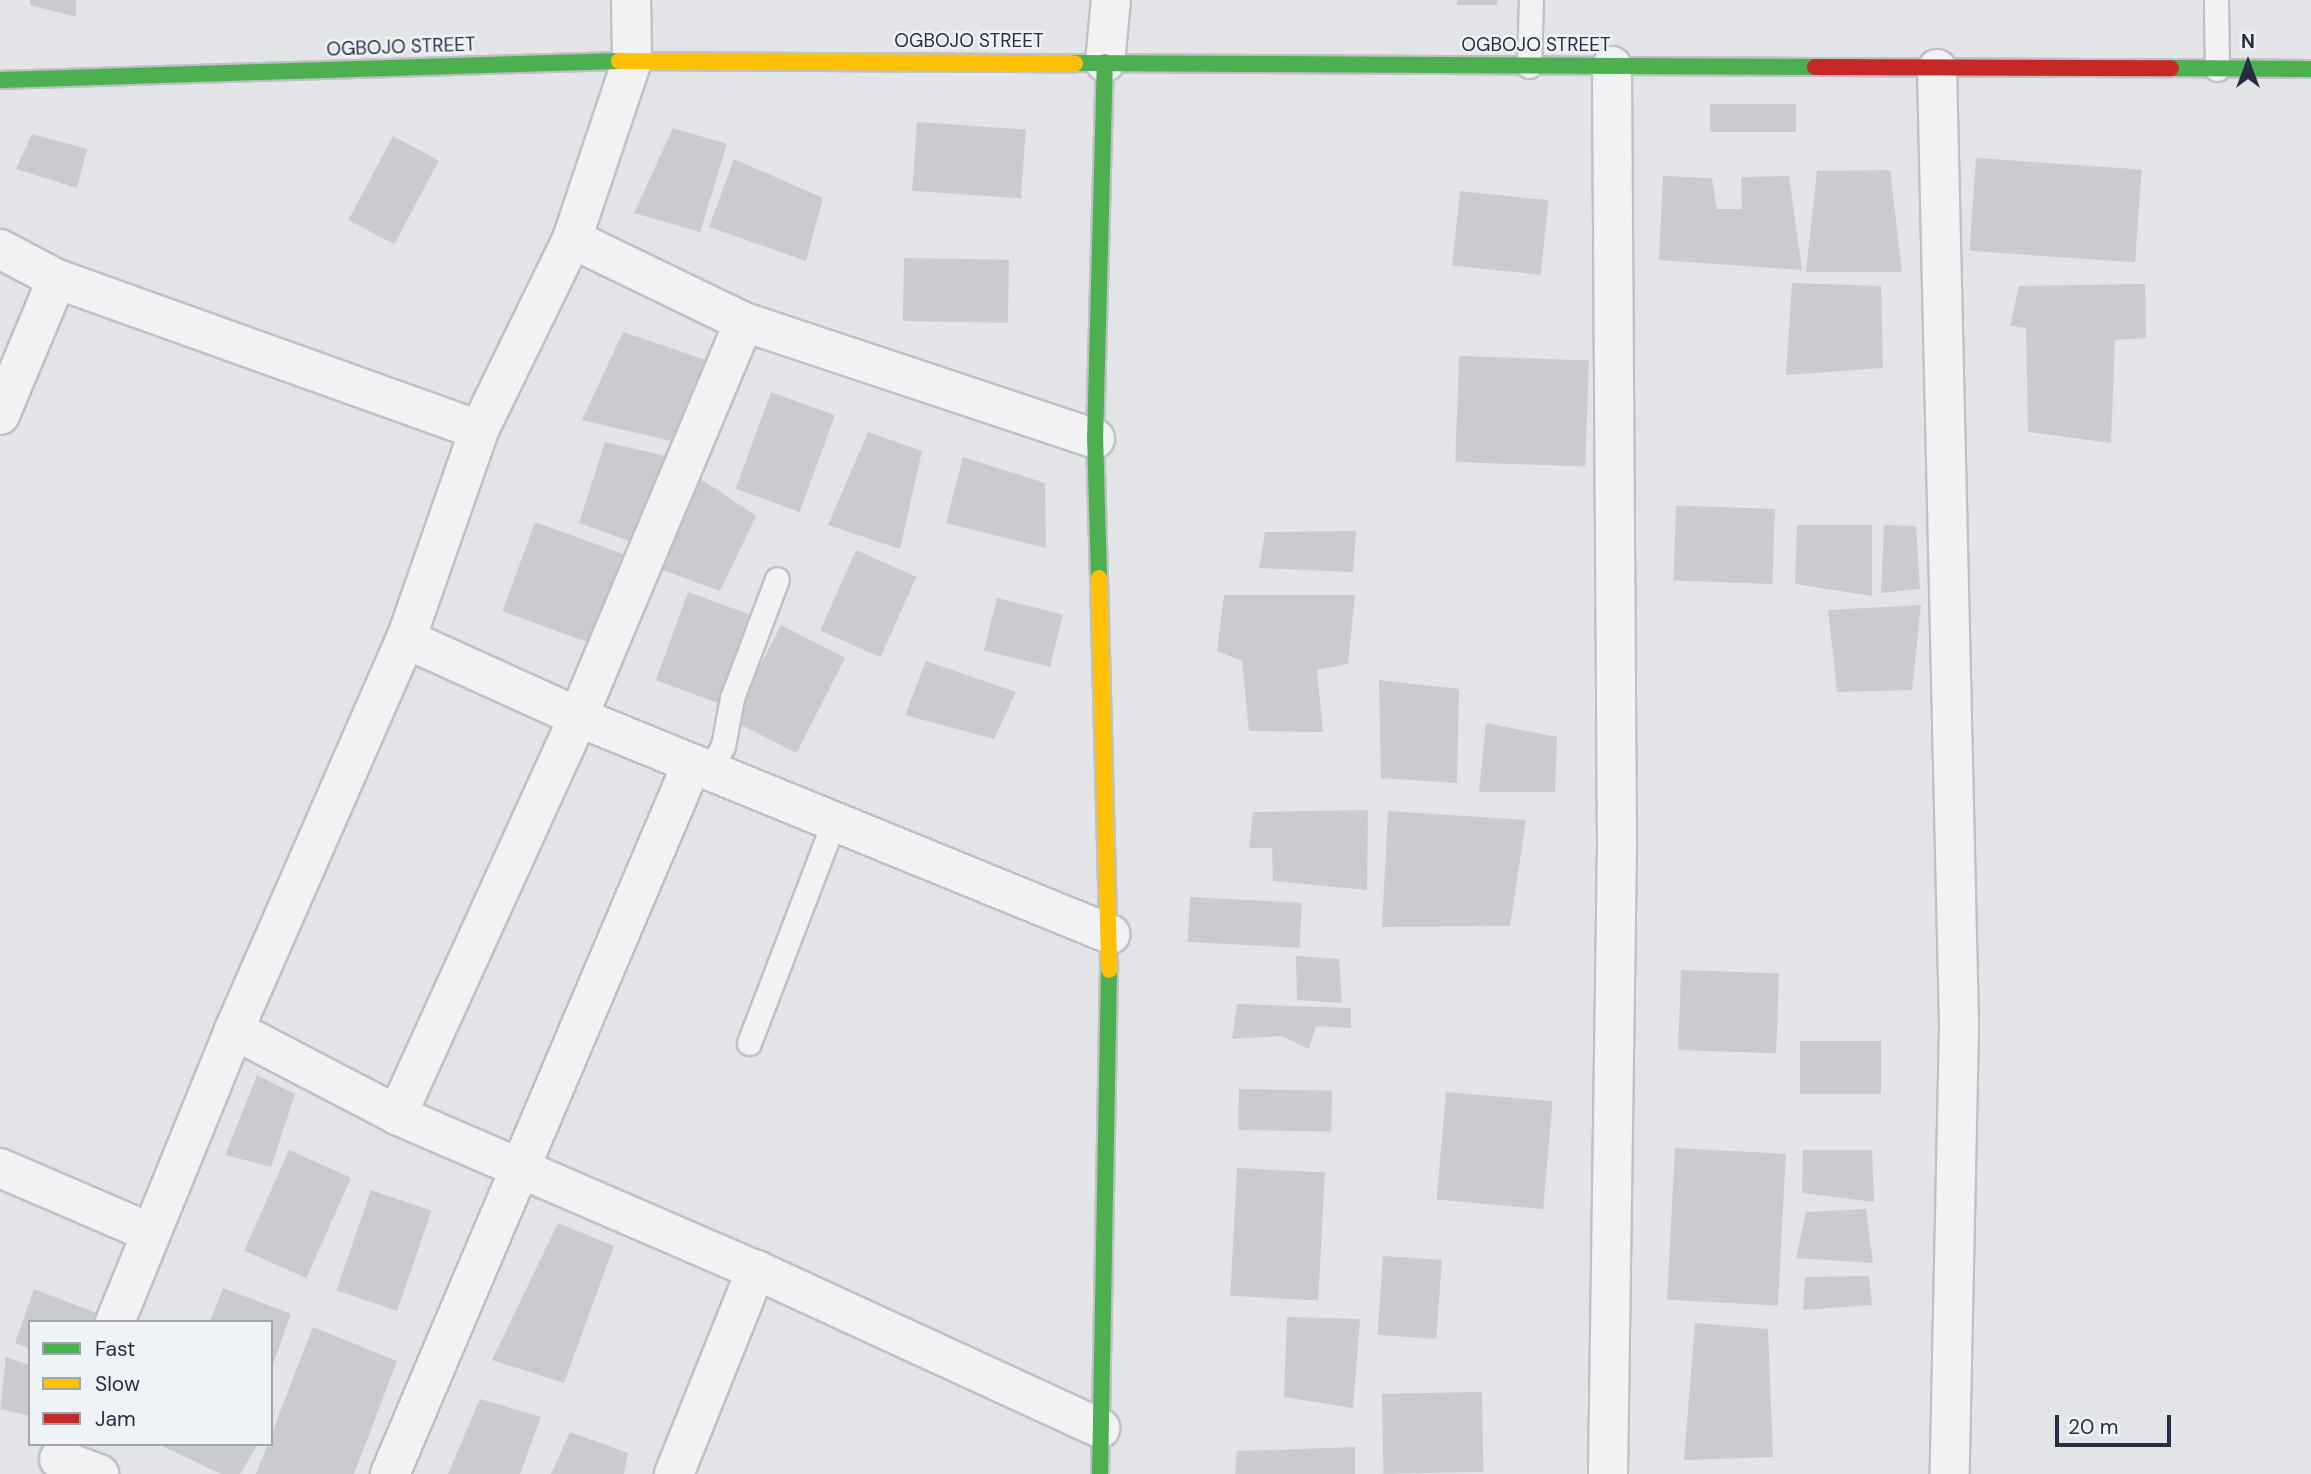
<!DOCTYPE html>
<style>
body{margin:0}
#map{position:relative;width:2311px;height:1474px;overflow:hidden;background:#e2e4e7;font-family:"DM Sans",sans-serif}
div>[style]{position:absolute}
[style*='--x']{left:calc(var(--x)*1px);top:calc(var(--y)*1px);width:calc(var(--w)*1px);rotate:calc(var(--a)*1deg)}
.building>*{inset:0;background:#c9cbcf;transform-origin:0 0}
.roads{filter:drop-shadow(2px 0 #bfc1c5) drop-shadow(-2px 0 #bfc1c5) drop-shadow(0 2px #bfc1c5) drop-shadow(0 -2px #bfc1c5)}
.lane>*{height:23px;margin:-11.5px;padding:0 11.5px;transform-origin:11.5px;border-radius:11.5px;background:#f2f2f4}
.street>*{height:38px;margin:-19px;padding:0 19px;transform-origin:19px;border-radius:19px;background:#f2f2f4}
.fast>*{height:16px;margin:-8px;padding:0 8px;transform-origin:8px;border-radius:8px;background:#4caf50}
.slow>*{height:16px;margin:-8px;padding:0 8px;transform-origin:8px;border-radius:8px;background:#ffc107}
.jam>*{height:16px;margin:-8px;padding:0 8px;transform-origin:8px;border-radius:8px;background:#c62828}
span{translate:-50% -50%;white-space:nowrap;text-align:center;line-height:1.15;-webkit-text-stroke:5px #eff2f7;paint-order:stroke}
.street-label{font-size:19px;color:#282e42}
.legend{position:absolute;left:28px;top:1320px;width:245px;height:126px;box-sizing:border-box;background:#eff2f7;border:2px solid #9fa4af;margin:0;padding:9px 12px;list-style:none;font-size:21px;color:#282e42}
.legend li{display:flex;align-items:center;gap:14px;height:35px}
.legend b{width:35px;border:2px solid #9fa4af}
.north{position:absolute;left:2213px;top:28px;width:70px;height:70px;-webkit-text-stroke:5px #eff2f7;paint-order:stroke;rotate:0deg;font-size:19px;font-weight:700;line-height:28px;text-align:center;color:#282e42}
.north::after{content:'';display:block;margin:auto;width:24px;height:32px;background:#282e42;clip-path:polygon(50% 0,100% 100%,50% 72%,0 100%)}
.scale{position:absolute;left:2055px;top:1415px;width:116px;height:32px;box-sizing:border-box;border:4px solid #282e42;border-top:0;padding-left:9px;font-size:21px;line-height:24px;white-space:nowrap;color:#282e42;-webkit-text-stroke:5px #eff2f7;paint-order:stroke}
</style>
<div id="map">
<div class="building">
<div style="clip-path:polygon(30px 0,76px 0,76px 17px,30px 5px)"></div>
<div style="left:1457px;top:0;width:40px;height:5px"></div>
<div style="left:1710px;top:104px;width:86px;height:28px"></div>
<div style="left:917px;top:122px;width:109px;height:69px;rotate:4deg"></div>
<div style="clip-path:polygon(673px 128px,727px 144px,700px 232px,634px 213px)"></div>
<div style="clip-path:polygon(32px 134px,87px 149px,77px 188px,16px 169px)"></div>
<div style="left:393px;top:136px;width:52px;height:95px;rotate:28deg"></div>
<div style="left:1976px;top:158px;width:166px;height:93px;rotate:4deg"></div>
<div style="clip-path:polygon(734px 159px,823px 198px,806px 261px,709px 227px)"></div>
<div style="clip-path:polygon(1890px 170px,1902px 272px,1806px 272px,1817px 171px)"></div>
<div style="clip-path:polygon(1663px 176px,1712px 178px,1717px 209px,1742px 209px,1741px 177px,1789px 176px,1802px 270px,1659px 260px)"></div>
<div style="left:1460px;top:191px;width:89px;height:75px;rotate:6deg"></div>
<div style="left:904px;top:258px;width:105px;height:63px;rotate:1deg"></div>
<div style="clip-path:polygon(1792px 283px,1881px 286px,1883px 368px,1786px 375px)"></div>
<div style="clip-path:polygon(2145px 284px,2146px 338px,2115px 340px,2111px 443px,2028px 432px,2026px 328px,2010px 326px,2019px 286px)"></div>
<div style="clip-path:polygon(623px 332px,712px 362px,671px 441px,582px 420px)"></div>
<div style="left:1459px;top:356px;width:130px;height:106px;rotate:2deg"></div>
<div style="left:771px;top:392px;width:68px;height:103px;rotate:20deg"></div>
<div style="clip-path:polygon(868px 432px,922px 451px,900px 549px,828px 525px)"></div>
<div style="clip-path:polygon(605px 442px,674px 458px,632px 542px,579px 523px)"></div>
<div style="clip-path:polygon(963px 457px,1045px 483px,1046px 548px,946px 523px)"></div>
<div style="clip-path:polygon(701px 479px,756px 516px,720px 591px,660px 569px)"></div>
<div style="left:1775px;top:509px;width:75px;height:99px;rotate:92deg"></div>
<div style="left:535px;top:522px;width:100px;height:95px;rotate:20deg"></div>
<div style="clip-path:polygon(1797px 525px,1872px 525px,1872px 596px,1795px 584px)"></div>
<div style="clip-path:polygon(1884px 525px,1916px 526px,1920px 589px,1881px 593px)"></div>
<div style="clip-path:polygon(1356px 531px,1353px 572px,1259px 568px,1265px 532px)"></div>
<div style="left:856px;top:550px;width:66px;height:88px;rotate:24deg"></div>
<div style="left:688px;top:592px;width:67px;height:94px;rotate:20deg"></div>
<div style="clip-path:polygon(1224px 595px,1355px 595px,1348px 664px,1317px 670px,1323px 732px,1249px 731px,1242px 661px,1217px 651px)"></div>
<div style="left:997px;top:598px;width:68px;height:54px;rotate:14deg"></div>
<div style="clip-path:polygon(1921px 605px,1912px 690px,1837px 692px,1828px 610px)"></div>
<div style="left:781px;top:625px;width:72px;height:107px;rotate:27deg"></div>
<div style="clip-path:polygon(926px 661px,1016px 692px,994px 739px,905px 715px)"></div>
<div style="clip-path:polygon(1379px 680px,1459px 689px,1457px 783px,1381px 778px)"></div>
<div style="clip-path:polygon(1486px 723px,1557px 737px,1555px 792px,1479px 792px)"></div>
<div style="clip-path:polygon(1368px 810px,1367px 890px,1273px 881px,1272px 848px,1249px 848px,1253px 812px)"></div>
<div style="clip-path:polygon(1388px 811px,1526px 820px,1510px 926px,1382px 927px)"></div>
<div style="left:1190px;top:897px;width:112px;height:45px;rotate:3deg"></div>
<div style="clip-path:polygon(1296px 956px,1339px 959px,1342px 1003px,1297px 1000px)"></div>
<div style="left:1681px;top:970px;width:98px;height:80px;rotate:2deg"></div>
<div style="clip-path:polygon(1237px 1004px,1351px 1008px,1351px 1028px,1316px 1026px,1309px 1049px,1281px 1036px,1232px 1039px)"></div>
<div style="left:1800px;top:1041px;width:81px;height:53px"></div>
<div style="clip-path:polygon(257px 1075px,295px 1094px,271px 1167px,225px 1155px)"></div>
<div style="left:1239px;top:1089px;width:93px;height:41px;rotate:1deg"></div>
<div style="left:1446px;top:1092px;width:107px;height:108px;rotate:5deg"></div>
<div style="left:1675px;top:1148px;width:111px;height:152px;rotate:3deg"></div>
<div style="left:289px;top:1150px;width:68px;height:110px;rotate:24deg"></div>
<div style="clip-path:polygon(1803px 1150px,1872px 1150px,1874px 1202px,1802px 1193px)"></div>
<div style="left:1237px;top:1168px;width:88px;height:128px;rotate:3deg"></div>
<div style="left:371px;top:1190px;width:64px;height:106px;rotate:19deg"></div>
<div style="clip-path:polygon(1866px 1209px,1873px 1263px,1796px 1258px,1806px 1212px)"></div>
<div style="clip-path:polygon(558px 1223px,614px 1246px,564px 1383px,492px 1360px)"></div>
<div style="left:1383px;top:1256px;width:59px;height:79px;rotate:4deg"></div>
<div style="clip-path:polygon(1869px 1276px,1872px 1305px,1803px 1310px,1805px 1277px)"></div>
<div style="clip-path:polygon(223px 1288px,291px 1314px,272px 1367px,271px 1322px,210px 1322px)"></div>
<div style="clip-path:polygon(34px 1289px,99px 1314px,95px 1322px,30px 1322px,30px 1349px,15px 1343px)"></div>
<div style="clip-path:polygon(1287px 1317px,1360px 1319px,1353px 1408px,1284px 1397px)"></div>
<div style="clip-path:polygon(1695px 1323px,1768px 1329px,1773px 1457px,1684px 1460px)"></div>
<div style="clip-path:polygon(313px 1327px,397px 1361px,354px 1474px,256px 1474px)"></div>
<div style="clip-path:polygon(6px 1357px,30px 1365px,30px 1416px,0 1409px)"></div>
<div style="left:1482px;top:1392px;width:80px;height:100px;rotate:89deg"></div>
<div style="clip-path:polygon(480px 1399px,541px 1417px,520px 1474px,448px 1474px)"></div>
<div style="clip-path:polygon(570px 1432px,628px 1453px,624px 1474px,551px 1474px)"></div>
<div style="clip-path:polygon(158px 1444px,258px 1444px,240px 1474px,221px 1474px)"></div>
<div style="clip-path:polygon(1355px 1447px,1355px 1474px,1235px 1474px,1237px 1451px)"></div>
</div>
<div class="roads">
<div class="lane">
<div style="--x:2216;--y:0;--w:69;--a:89.2"></div>
<div style="--x:1529;--y:66;--w:66;--a:-88.3"></div>
<div style="--x:709;--y:771;--w:29;--a:-61"></div>
<div style="--x:723;--y:746;--w:49;--a:-79.4"></div>
<div style="--x:732;--y:698;--w:127;--a:-69.3"></div>
<div style="--x:749;--y:1043;--w:238;--a:-69"></div>
</div>
<div class="street">
<div style="--x:1105;--y:62;--w:62;--a:-84.5"></div>
<div style="--x:1937;--y:69;--w:958;--a:88.68"></div>
<div style="--x:1959;--y:1027;--w:447;--a:91.2"></div>
<div style="--x:572;--y:239;--w:191;--a:25.8"></div>
<div style="--x:744;--y:322;--w:370;--a:18.4"></div>
<div style="--x:0;--y:249;--w:64;--a:27.8"></div>
<div style="--x:57;--y:279;--w:448;--a:19.7"></div>
<div style="--x:0;--y:415;--w:147;--a:-67.3"></div>
<div style="--x:406;--y:639;--w:189;--a:24.4"></div>
<div style="--x:578;--y:717;--w:575;--a:22.19"></div>
<div style="--x:234;--y:1030;--w:184;--a:27.5"></div>
<div style="--x:397;--y:1115;--w:391;--a:23.4"></div>
<div style="--x:756;--y:1270;--w:379;--a:24.7"></div>
<div style="--x:397;--y:1115;--w:437;--a:-65.5"></div>
<div style="--x:578;--y:717;--w:428;--a:-67.2"></div>
<div style="--x:0;--y:1168;--w:164;--a:23.3"></div>
<div style="--x:115;--y:1322;--w:315;--a:-67.8"></div>
<div style="--x:234;--y:1030;--w:427;--a:-66.3"></div>
<div style="--x:406;--y:639;--w:221;--a:-70.7"></div>
<div style="--x:479;--y:430;--w:212;--a:-64"></div>
<div style="--x:572;--y:239;--w:188;--a:-71.4"></div>
<div style="--x:632;--y:61;--w:61;--a:-90.9"></div>
<div style="--x:59;--y:1459;--w:43;--a:20.6"></div>
<div style="--x:390;--y:1474;--w:772;--a:-66.96"></div>
<div style="--x:674;--y:1474;--w:220;--a:-68.1"></div>
<div style="--x:1608;--y:1474;--w:628;--a:-89.18"></div>
<div style="--x:1617;--y:846;--w:780;--a:-90.37"></div>
</div>
<div class="fast">
<div style="--x:1075;--y:63;--w:740;--a:0.31"></div>
<div style="--x:2171;--y:68;--w:140;--a:0.4"></div>
<div style="--x:0;--y:80;--w:619;--a:-1.76"></div>
<div style="--x:1099;--y:578;--w:139;--a:-91.6"></div>
<div style="--x:1095;--y:439;--w:377;--a:-88.5"></div>
<div style="--x:1100;--y:1474;--w:504;--a:-88.98"></div>
</div>
<div class="slow">
<div style="--x:619;--y:61;--w:456;--a:0.3"></div>
<div style="--x:1099;--y:578;--w:392;--a:88.5"></div>
</div>
<div class="jam">
<div style="--x:1815;--y:67;--w:356;--a:0.2"></div>
</div>
</div>
<div class="street-label">
<span style="left:969px;top:41px">OGBOJO STREET</span>
<span style="left:1536px;top:45px">OGBOJO STREET</span>
<span style="left:401px;top:47px;rotate:-2deg">OGBOJO STREET</span>
</div>
<ul class="legend">
<li><b style="height:9px;background:#4caf50"></b>Fast</li>
<li><b style="height:9px;background:#ffc107"></b>Slow</li>
<li><b style="height:9px;background:#c62828"></b>Jam</li>
</ul>
<div class="north">N</div>
<div class="scale">20 m</div>
</div>
